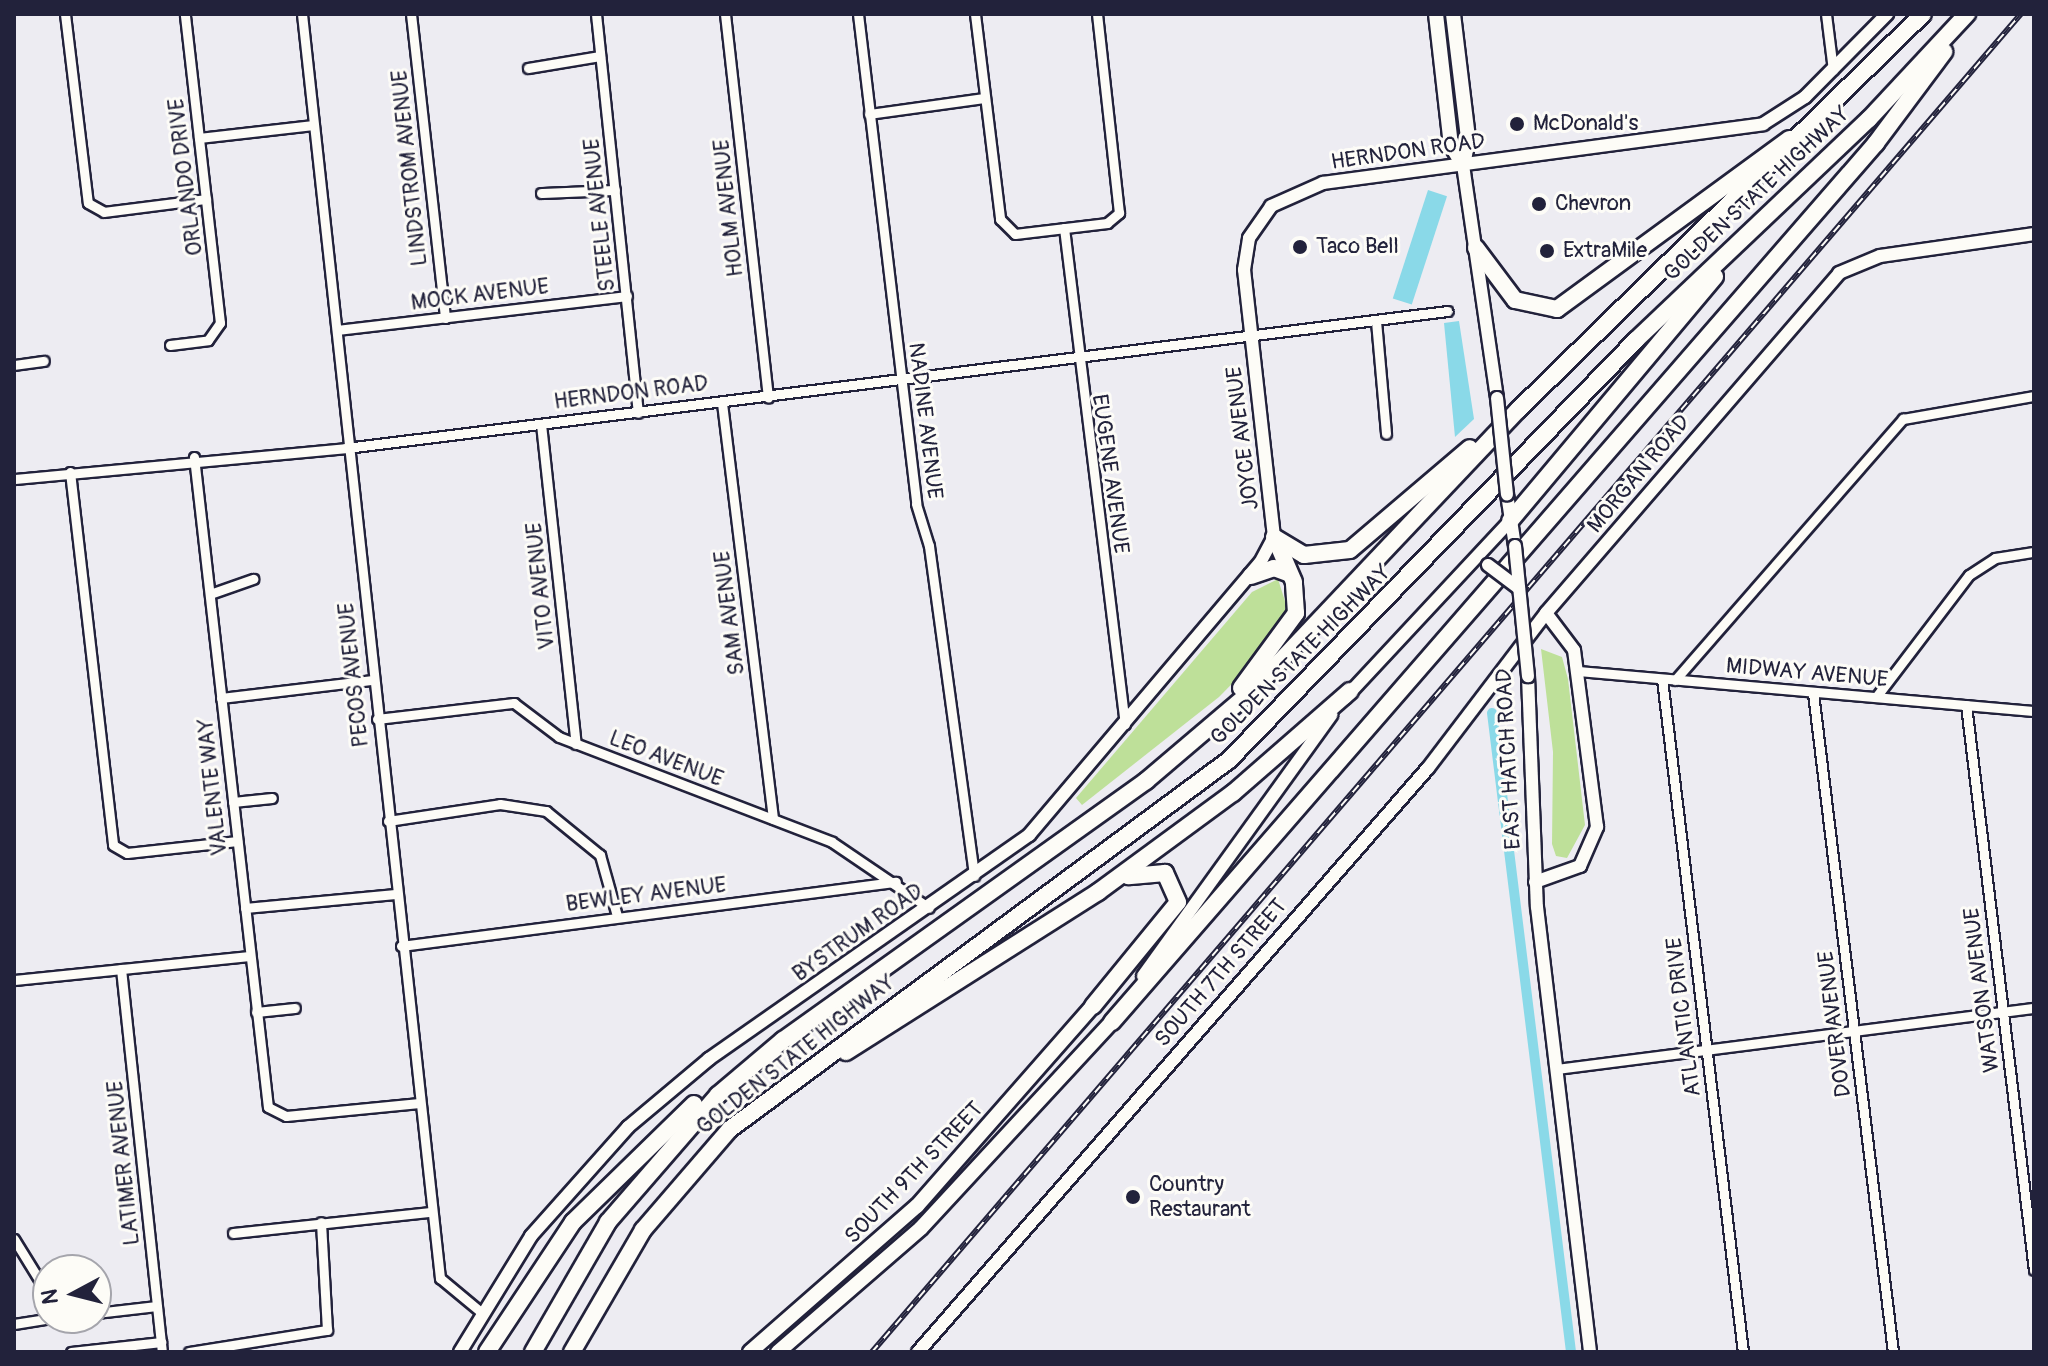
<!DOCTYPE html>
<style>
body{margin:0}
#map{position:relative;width:2048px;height:1366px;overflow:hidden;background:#edecf2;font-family:Pangolin,sans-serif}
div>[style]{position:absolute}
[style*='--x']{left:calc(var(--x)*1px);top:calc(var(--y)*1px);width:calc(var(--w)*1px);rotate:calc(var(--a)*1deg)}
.green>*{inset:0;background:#bee099}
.water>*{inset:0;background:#8ad9e8;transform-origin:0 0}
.canal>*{height:10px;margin:-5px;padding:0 5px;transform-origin:5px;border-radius:5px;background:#8ad9e8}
.roads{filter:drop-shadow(2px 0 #22223b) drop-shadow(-2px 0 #22223b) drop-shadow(0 2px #22223b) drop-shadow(0 -2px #22223b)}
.street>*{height:9px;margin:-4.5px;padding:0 4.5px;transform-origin:4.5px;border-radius:4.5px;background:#fdfcf7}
.secondary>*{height:12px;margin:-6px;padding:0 6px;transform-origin:6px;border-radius:6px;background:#fdfcf7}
.primary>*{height:14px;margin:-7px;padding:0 7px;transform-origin:7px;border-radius:7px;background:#fdfcf7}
.highway>*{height:16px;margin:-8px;padding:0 8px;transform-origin:8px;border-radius:8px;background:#fdfcf7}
.rail>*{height:6px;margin-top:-3px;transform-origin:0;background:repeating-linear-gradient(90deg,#fdfcf7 0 9px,#22223b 0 18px);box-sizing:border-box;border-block:2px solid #22223b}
.bridges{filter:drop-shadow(2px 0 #22223b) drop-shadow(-2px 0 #22223b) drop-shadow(0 2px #22223b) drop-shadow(0 -2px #22223b)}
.secondary-bridge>*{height:12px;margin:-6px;padding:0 6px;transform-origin:6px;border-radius:6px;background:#fdfcf7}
.dots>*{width:22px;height:22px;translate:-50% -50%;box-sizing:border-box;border:4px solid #fdfcf7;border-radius:50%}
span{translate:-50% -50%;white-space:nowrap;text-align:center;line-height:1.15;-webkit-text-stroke:6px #fdfcf7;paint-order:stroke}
.poi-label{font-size:22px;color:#22223b}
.left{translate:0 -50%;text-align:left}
.street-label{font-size:22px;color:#22223b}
.frame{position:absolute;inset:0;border:16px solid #22223b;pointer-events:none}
.north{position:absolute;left:32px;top:1254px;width:80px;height:80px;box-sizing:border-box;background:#fdfcf7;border:2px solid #a5a5ac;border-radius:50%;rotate:263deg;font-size:22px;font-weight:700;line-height:32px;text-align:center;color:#22223b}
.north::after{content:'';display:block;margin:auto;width:28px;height:36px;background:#22223b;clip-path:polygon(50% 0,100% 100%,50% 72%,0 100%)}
</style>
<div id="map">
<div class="green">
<div style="clip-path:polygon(1278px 579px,1289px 614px,1274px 641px,1219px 697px,1082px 805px,1076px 798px,1252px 592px)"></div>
<div style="clip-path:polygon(1541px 649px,1562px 657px,1568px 679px,1585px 825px,1567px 858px,1556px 856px,1552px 844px,1553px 752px)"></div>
</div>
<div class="water">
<div style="left:1428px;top:190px;width:20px;height:114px;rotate:18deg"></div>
<div style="clip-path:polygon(1459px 321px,1474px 419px,1455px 437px,1444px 323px)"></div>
</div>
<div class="canal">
<div style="--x:1492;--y:713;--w:644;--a:82.95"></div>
</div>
<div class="roads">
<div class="street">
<div style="--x:65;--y:14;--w:190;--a:83.1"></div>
<div style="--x:88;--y:203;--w:18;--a:29"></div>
<div style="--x:104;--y:212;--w:103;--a:-7.3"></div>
<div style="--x:302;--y:14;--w:1272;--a:83.77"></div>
<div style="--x:440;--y:1278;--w:53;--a:39.7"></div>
<div style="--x:411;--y:14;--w:306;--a:83.6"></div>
<div style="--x:596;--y:14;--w:401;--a:84"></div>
<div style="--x:725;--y:14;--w:386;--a:83.6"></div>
<div style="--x:858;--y:14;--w:493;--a:83.2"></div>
<div style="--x:916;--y:504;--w:44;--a:72.8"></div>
<div style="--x:929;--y:546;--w:333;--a:82.2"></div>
<div style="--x:975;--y:14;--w:207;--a:83"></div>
<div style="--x:1000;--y:219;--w:21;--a:45"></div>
<div style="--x:1015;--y:234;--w:93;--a:-6.8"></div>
<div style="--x:1107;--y:223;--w:16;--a:-40"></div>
<div style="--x:1119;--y:213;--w:200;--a:-96.3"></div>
<div style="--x:1826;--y:14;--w:56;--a:82.9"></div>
<div style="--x:528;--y:68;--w:73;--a:-9.5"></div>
<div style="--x:869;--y:114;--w:117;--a:-7.9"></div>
<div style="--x:199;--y:138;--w:115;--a:-6.5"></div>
<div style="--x:541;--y:193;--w:74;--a:-2.3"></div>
<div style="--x:1064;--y:228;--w:500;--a:83"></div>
<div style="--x:1376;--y:321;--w:113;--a:84.9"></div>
<div style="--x:337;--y:330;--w:292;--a:-6.7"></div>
<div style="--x:170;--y:345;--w:38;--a:-7"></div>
<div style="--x:208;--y:340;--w:21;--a:-55"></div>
<div style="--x:220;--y:323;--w:311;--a:-96.5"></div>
<div style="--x:14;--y:365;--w:30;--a:-8"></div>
<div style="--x:722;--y:403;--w:419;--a:83"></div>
<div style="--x:541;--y:424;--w:322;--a:83.8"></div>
<div style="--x:194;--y:457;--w:654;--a:83.51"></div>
<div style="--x:268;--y:1107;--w:20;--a:27"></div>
<div style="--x:286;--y:1116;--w:134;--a:-5.6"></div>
<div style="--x:70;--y:472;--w:375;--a:83.4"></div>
<div style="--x:113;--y:845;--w:16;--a:30"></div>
<div style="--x:127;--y:853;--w:111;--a:-6.2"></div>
<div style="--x:14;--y:479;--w:333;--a:-5.3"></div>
<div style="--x:346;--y:448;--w:1110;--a:-7.09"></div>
<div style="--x:210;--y:594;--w:46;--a:-19.2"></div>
<div style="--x:1577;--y:671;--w:459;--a:5"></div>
<div style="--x:1662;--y:679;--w:678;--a:83.14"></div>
<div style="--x:1675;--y:680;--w:347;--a:-48.9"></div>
<div style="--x:1903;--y:419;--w:133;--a:-10"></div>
<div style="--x:1813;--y:693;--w:664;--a:83.08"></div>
<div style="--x:1876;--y:697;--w:153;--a:-52.7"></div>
<div style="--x:1969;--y:575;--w:31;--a:-33"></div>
<div style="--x:1995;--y:558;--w:39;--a:-9"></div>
<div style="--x:221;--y:698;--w:153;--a:-6.8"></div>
<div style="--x:1966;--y:705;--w:569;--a:83.14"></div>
<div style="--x:377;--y:719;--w:138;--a:-6.7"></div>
<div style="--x:514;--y:703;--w:56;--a:37.1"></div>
<div style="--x:559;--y:737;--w:292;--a:21"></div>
<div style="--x:832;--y:842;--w:117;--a:34.2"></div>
<div style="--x:233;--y:802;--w:39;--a:-6"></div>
<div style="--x:388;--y:821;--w:113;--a:-8.6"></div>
<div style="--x:500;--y:804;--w:47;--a:8.7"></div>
<div style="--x:546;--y:811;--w:70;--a:39.2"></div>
<div style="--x:600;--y:855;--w:63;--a:74.4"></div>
<div style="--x:245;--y:908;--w:151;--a:-5.3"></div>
<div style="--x:401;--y:946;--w:499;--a:-7.4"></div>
<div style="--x:121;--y:969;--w:385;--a:83.9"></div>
<div style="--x:14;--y:980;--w:237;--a:-5.8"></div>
<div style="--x:256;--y:1012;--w:39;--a:-6"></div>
<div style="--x:1557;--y:1069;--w:481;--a:-7.3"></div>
<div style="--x:233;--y:1233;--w:199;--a:-6.1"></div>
<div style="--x:14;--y:1239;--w:65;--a:58.3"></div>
<div style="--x:96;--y:1313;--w:61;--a:-6.5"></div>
<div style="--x:14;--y:1324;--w:39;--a:-9"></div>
<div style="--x:71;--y:1352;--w:91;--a:-6.3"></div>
<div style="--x:189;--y:1352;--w:140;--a:-9.1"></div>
<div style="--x:327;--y:1330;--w:108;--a:-93.2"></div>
</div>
<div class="secondary">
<div style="--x:1463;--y:165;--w:235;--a:81.7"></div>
<div style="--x:1507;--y:494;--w:53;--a:81.3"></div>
<div style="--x:1528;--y:676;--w:231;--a:87.8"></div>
<div style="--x:1537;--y:907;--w:448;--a:83.2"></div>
<div style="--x:1345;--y:698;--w:242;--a:-47"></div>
<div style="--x:1535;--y:882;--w:48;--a:-19.6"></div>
<div style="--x:1580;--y:866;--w:43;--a:-66.4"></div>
<div style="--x:1597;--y:827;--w:178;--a:-97.4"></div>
<div style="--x:1574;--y:650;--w:46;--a:-127.1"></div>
<div style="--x:1143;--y:976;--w:322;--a:-54.2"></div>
<div style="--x:460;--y:1352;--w:136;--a:-58.5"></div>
<div style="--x:531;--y:1236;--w:146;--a:-48.3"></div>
<div style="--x:628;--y:1127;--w:106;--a:-40"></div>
<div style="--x:709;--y:1059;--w:391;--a:-35"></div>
<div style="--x:1029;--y:835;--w:357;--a:-49.7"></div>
<div style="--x:1260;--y:563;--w:30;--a:-62"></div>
<div style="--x:1274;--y:537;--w:269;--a:-96.4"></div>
<div style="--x:1244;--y:270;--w:32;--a:-81"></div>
<div style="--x:1249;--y:238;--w:39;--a:-55"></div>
<div style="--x:1271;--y:206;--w:57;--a:-23.9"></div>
<div style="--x:1323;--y:183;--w:444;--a:-7.6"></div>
<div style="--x:1763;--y:124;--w:50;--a:-32.7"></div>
<div style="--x:1805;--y:97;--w:117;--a:-45.3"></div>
<div style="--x:918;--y:1352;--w:775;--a:-48.87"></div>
<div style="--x:1428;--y:768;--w:195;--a:-52.7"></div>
<div style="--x:1546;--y:613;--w:449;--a:-49.2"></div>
<div style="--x:1839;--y:273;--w:44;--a:-22.5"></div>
<div style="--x:1880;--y:256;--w:156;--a:-8.1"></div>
</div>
<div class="primary">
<div style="--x:1436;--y:14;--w:132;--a:83.5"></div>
<div style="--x:1451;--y:145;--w:23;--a:59"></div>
<div style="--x:1453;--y:14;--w:125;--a:83.1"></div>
<div style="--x:1468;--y:138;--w:27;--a:100"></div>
<div style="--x:750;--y:1352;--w:222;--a:-41.2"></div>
<div style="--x:917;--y:1206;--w:266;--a:-48.7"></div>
<div style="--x:778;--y:1352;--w:189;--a:-40.9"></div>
<div style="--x:921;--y:1228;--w:281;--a:-47.2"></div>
</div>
<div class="highway">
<div style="--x:1476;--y:248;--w:65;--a:53.1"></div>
<div style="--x:1515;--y:300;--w:43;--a:12.1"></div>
<div style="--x:1557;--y:309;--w:288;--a:-36.2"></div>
<div style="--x:1510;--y:521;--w:319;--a:-50"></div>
<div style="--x:1274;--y:537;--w:35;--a:31"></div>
<div style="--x:1304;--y:555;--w:46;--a:-6.2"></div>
<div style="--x:1350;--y:550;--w:157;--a:-40.4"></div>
<div style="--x:1251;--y:576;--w:24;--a:-19"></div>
<div style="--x:1274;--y:568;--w:15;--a:20"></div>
<div style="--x:1241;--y:688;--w:93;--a:-53.7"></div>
<div style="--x:1296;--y:613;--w:31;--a:-94"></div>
<div style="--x:1294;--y:582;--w:48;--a:-113.4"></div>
<div style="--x:1093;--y:1006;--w:134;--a:-50.7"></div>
<div style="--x:1178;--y:902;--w:32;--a:-114"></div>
<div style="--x:1165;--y:873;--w:37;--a:175"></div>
<div style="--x:1112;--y:1022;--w:1165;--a:-49"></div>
<div style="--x:1876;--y:143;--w:114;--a:-53.2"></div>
<div style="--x:846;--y:1052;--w:299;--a:-32.4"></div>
<div style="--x:1098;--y:892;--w:167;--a:-36.3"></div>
<div style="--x:1233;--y:793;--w:155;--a:-41.1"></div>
<div style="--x:487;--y:1352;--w:156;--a:-56.5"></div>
<div style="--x:573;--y:1222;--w:169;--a:-44.3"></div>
<div style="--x:533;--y:1352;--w:150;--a:-60"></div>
<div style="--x:608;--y:1222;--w:168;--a:-49.1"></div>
<div style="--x:718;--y:1095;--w:85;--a:-40.2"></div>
<div style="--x:783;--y:1040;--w:446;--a:-35.5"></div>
<div style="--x:1146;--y:781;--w:142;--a:-40.4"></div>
<div style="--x:1254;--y:689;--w:384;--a:-46.6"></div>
<div style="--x:1518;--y:410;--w:566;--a:-44.36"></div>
<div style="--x:572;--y:1352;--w:141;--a:-59.8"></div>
<div style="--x:643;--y:1230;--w:133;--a:-49.3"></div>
<div style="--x:730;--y:1129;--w:621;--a:-36.48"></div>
<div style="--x:1229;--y:760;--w:585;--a:-45.9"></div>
<div style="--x:1636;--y:340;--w:321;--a:-43.5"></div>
<div style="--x:1869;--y:119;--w:144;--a:-47"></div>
</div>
</div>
<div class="rail">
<div style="--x:872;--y:1352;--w:1764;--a:-49.35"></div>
</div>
<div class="bridges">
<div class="secondary-bridge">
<div style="--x:1497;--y:398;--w:97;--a:84.1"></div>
<div style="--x:1515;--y:546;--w:131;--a:84.3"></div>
<div style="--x:1488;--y:565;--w:39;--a:37"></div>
</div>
</div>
<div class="dots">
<div style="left:1517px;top:124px;background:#22223b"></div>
<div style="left:1539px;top:204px;background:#22223b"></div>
<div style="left:1300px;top:247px;background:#22223b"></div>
<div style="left:1547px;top:251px;background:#22223b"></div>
<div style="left:1133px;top:1197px;background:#22223b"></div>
</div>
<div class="poi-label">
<span class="left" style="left:1533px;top:124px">McDonald's</span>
<span class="left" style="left:1555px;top:204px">Chevron</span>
<span class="left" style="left:1316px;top:247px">Taco Bell</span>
<span class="left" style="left:1563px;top:251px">ExtraMile</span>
<span class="left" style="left:1149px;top:1197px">Country<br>Restaurant</span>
</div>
<div class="street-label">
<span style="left:1408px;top:152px;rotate:-8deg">HERNDON ROAD</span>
<span style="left:410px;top:168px;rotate:-96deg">LINDSTROM AVENUE</span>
<span style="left:186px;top:177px;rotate:-97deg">ORLANDO DRIVE</span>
<span style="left:1757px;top:194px;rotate:-43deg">GOLDEN STATE HIGHWAY</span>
<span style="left:729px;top:208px;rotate:-96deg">HOLM AVENUE</span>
<span style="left:600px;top:215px;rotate:-96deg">STEELE AVENUE</span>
<span style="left:480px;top:295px;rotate:-7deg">MOCK AVENUE</span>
<span style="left:631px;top:393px;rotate:-7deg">HERNDON ROAD</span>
<span style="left:925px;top:421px;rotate:83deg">NADINE AVENUE</span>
<span style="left:1243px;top:438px;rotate:-97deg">JOYCE AVENUE</span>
<span style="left:1110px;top:474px;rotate:82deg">EUGENE AVENUE</span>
<span style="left:1639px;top:474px;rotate:-50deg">MORGAN ROAD</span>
<span style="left:541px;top:586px;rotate:-96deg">VITO AVENUE</span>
<span style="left:730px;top:613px;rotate:-97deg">SAM AVENUE</span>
<span style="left:1301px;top:655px;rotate:-45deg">GOLDEN STATE HIGHWAY</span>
<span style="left:1807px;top:673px;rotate:5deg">MIDWAY AVENUE</span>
<span style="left:354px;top:675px;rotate:-96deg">PECOS AVENUE</span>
<span style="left:666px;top:759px;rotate:21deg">LEO AVENUE</span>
<span style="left:1509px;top:759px;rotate:-93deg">EAST HATCH ROAD</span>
<span style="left:213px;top:787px;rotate:-96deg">VALENTE WAY</span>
<span style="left:646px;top:895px;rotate:-7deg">BEWLEY AVENUE</span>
<span style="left:858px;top:933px;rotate:-35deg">BYSTRUM ROAD</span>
<span style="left:1221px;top:973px;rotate:-49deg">SOUTH 7TH STREET</span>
<span style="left:1982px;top:990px;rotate:-97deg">WATSON AVENUE</span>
<span style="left:1684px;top:1017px;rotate:-97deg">ATLANTIC DRIVE</span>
<span style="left:1835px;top:1024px;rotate:-97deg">DOVER AVENUE</span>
<span style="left:796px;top:1055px;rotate:-38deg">GOLDEN STATE HIGHWAY</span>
<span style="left:124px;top:1163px;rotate:-96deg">LATIMER AVENUE</span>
<span style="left:914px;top:1173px;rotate:-46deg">SOUTH 9TH STREET</span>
</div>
<div class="frame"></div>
<div class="north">N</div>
</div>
